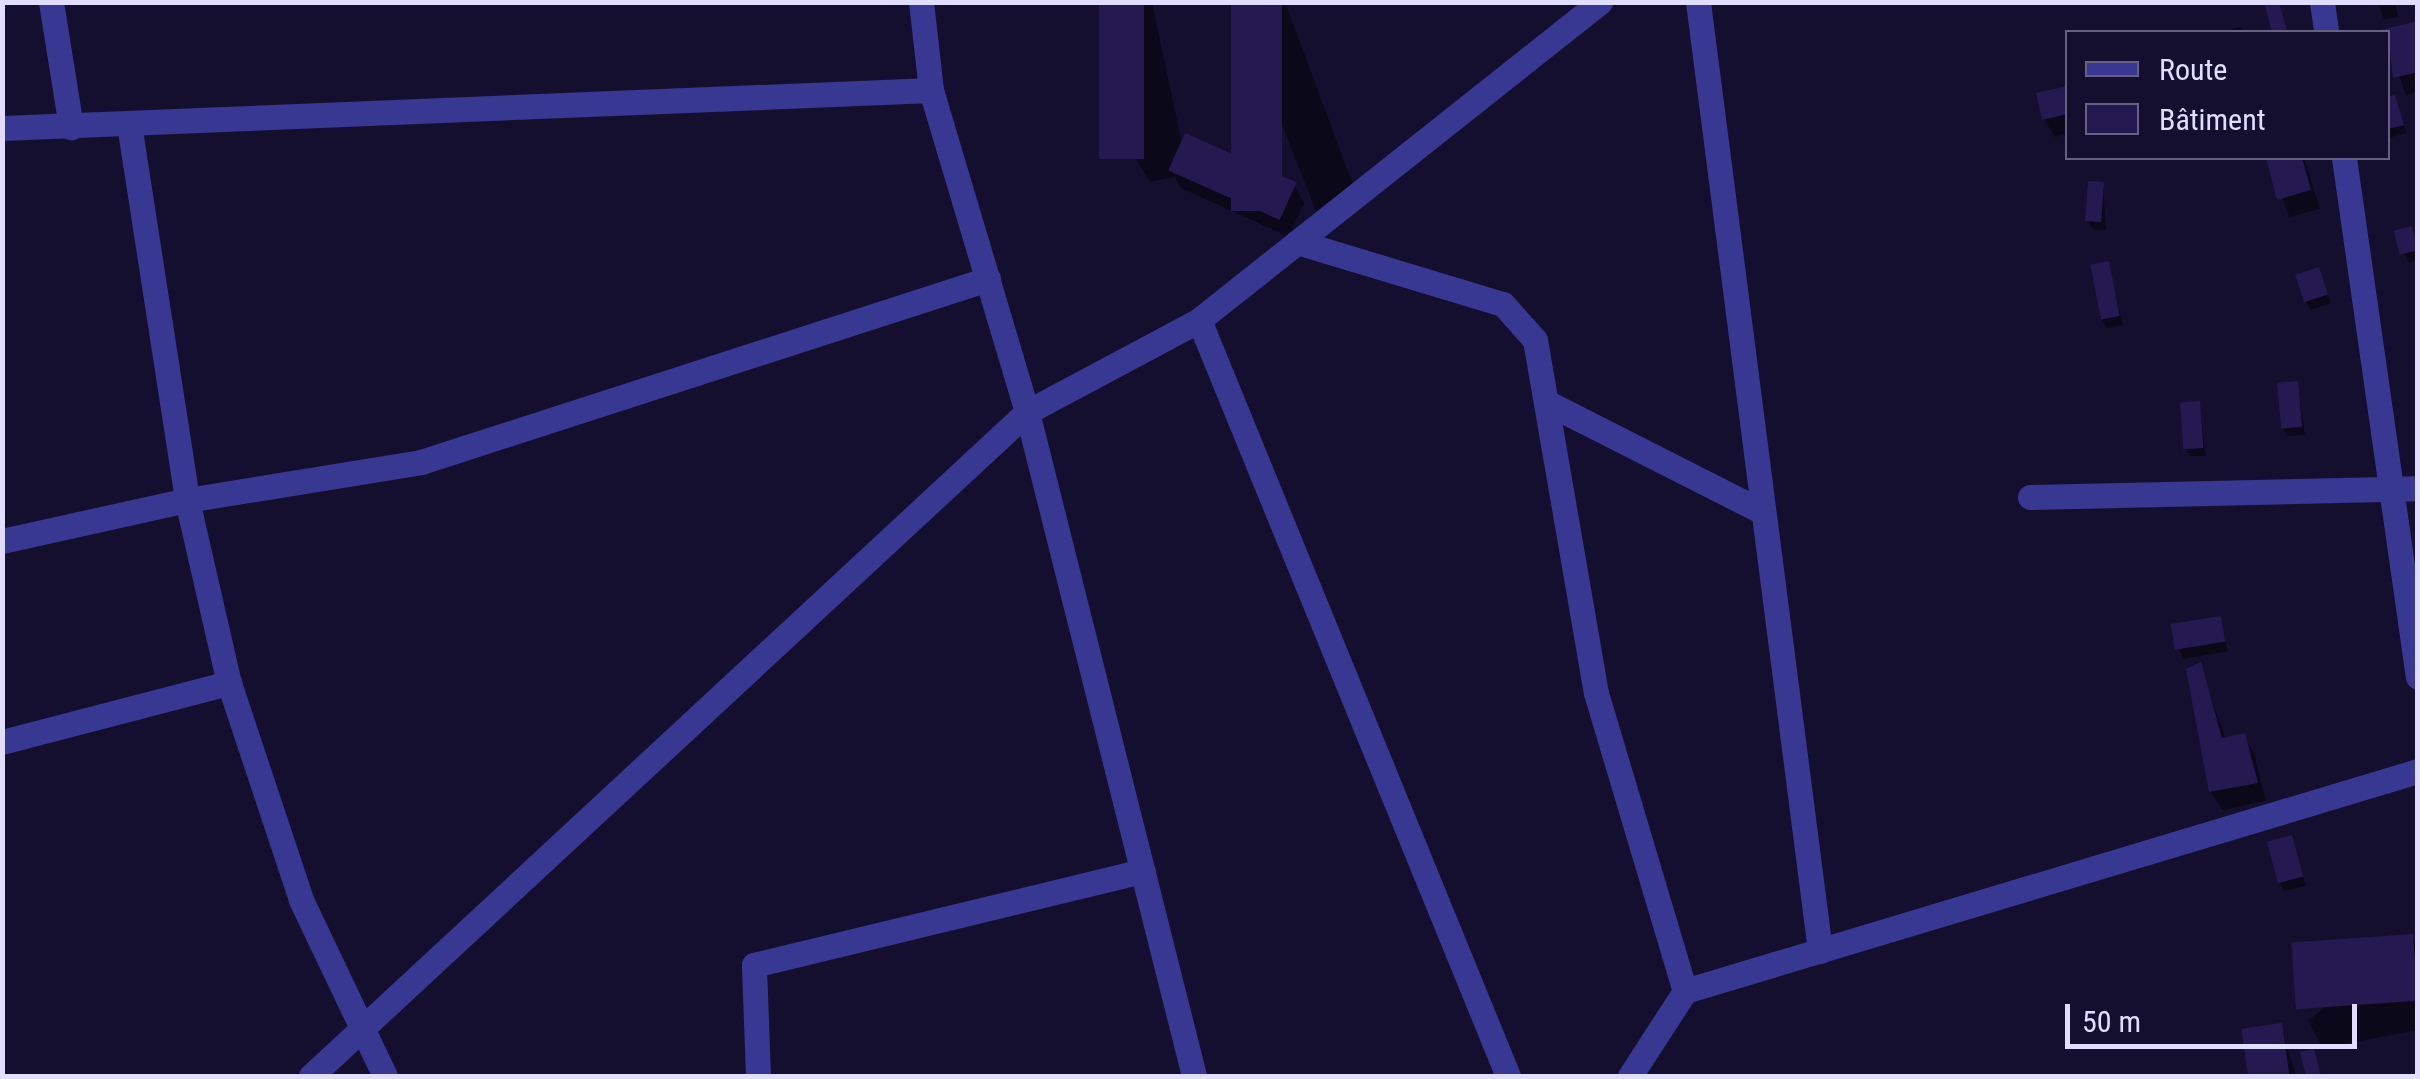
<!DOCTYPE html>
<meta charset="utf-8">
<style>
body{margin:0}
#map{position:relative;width:2420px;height:1079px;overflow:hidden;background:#140f2f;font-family:"Roboto Condensed",sans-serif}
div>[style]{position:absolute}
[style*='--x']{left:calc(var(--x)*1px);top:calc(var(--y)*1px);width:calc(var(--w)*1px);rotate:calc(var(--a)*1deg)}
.shadow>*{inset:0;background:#0007}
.building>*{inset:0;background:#241a51;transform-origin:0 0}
.minor>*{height:25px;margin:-12.5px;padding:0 12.5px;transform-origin:12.5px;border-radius:12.5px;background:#383791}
span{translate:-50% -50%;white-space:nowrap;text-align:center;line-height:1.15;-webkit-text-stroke:8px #140f2f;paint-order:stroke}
.frame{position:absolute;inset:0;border:5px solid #e0ddff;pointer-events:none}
.legend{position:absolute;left:2065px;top:30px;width:325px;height:130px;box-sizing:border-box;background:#140f2f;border:2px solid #666182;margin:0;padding:12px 18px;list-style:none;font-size:30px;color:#e0ddff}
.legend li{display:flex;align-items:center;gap:20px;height:50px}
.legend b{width:50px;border:2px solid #666182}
.scale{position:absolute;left:2065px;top:1004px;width:292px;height:45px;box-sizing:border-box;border:5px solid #e0ddff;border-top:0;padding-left:12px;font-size:30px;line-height:35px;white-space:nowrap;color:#e0ddff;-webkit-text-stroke:8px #140f2f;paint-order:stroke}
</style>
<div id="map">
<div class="shadow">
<div style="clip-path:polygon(1102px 2px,1152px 2px,1182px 144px,1294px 185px,1304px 203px,1289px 237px,1181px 188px,1175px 177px,1150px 182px,1134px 156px)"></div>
<div style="clip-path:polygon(1234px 2px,1285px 2px,1362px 209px,1321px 224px)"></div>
<div style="clip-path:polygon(2378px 2px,2395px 2px,2398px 17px,2384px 19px)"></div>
<div style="clip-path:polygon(2418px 24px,2418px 92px,2406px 95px,2384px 32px)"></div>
<div style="clip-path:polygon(2240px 27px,2243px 32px,2224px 32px)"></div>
<div style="clip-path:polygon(2068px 89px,2068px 134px,2055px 137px,2044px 119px)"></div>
<div style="clip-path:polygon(2394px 98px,2407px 133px,2388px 138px,2388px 100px)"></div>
<div style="clip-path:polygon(2268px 158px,2304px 158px,2320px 209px,2289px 217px)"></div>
<div style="clip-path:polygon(2103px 185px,2106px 230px,2093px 229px,2088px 221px)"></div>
<div style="clip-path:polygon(2411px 229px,2418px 260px,2409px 263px,2404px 254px)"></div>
<div style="clip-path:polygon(2108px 264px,2123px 325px,2107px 328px,2102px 319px)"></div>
<div style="clip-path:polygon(2322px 278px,2331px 303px,2311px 310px,2306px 302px)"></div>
<div style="clip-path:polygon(2297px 384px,2305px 435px,2287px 436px,2283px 428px)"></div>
<div style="clip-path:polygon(2199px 403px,2206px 456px,2190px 456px,2185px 448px)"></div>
<div style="clip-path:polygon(2219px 619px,2228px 651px,2184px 659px,2179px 650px)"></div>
<div style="clip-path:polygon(2200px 666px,2226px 740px,2244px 736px,2254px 754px,2266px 801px,2222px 810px,2211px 792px,2189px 671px)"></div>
<div style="clip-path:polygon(2291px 838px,2306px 886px,2284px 891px,2280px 883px)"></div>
<div style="clip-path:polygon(2412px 936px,2418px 947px,2418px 1030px,2323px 1048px,2308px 1021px)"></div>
<div style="clip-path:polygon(2281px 1026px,2296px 1076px,2250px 1076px,2243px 1031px)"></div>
</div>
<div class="building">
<div style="left:1099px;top:2px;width:45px;height:157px"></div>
<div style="left:1231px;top:2px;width:51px;height:209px"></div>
<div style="clip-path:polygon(2264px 2px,2279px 2px,2287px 32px,2272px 32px)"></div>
<div style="clip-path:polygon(2418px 21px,2418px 72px,2393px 78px,2388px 32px,2376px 31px)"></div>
<div style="clip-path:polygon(2068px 86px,2068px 114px,2042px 120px,2036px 93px)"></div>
<div style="clip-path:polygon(2395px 95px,2404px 125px,2388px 129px,2388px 97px)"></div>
<div style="left:1185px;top:133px;width:122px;height:41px;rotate:24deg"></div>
<div style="clip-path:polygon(2266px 158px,2302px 158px,2311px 190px,2277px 200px)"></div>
<div style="left:2088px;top:181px;width:16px;height:40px;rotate:4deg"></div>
<div style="left:2412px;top:226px;width:25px;height:19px;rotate:76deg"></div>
<div style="left:2109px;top:261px;width:56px;height:19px;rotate:79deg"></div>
<div style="left:2319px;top:267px;width:29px;height:25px;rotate:72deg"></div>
<div style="left:2298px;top:381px;width:46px;height:21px;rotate:85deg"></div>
<div style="left:2200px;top:401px;width:47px;height:20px;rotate:86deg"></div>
<div style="left:2221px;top:616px;width:26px;height:51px;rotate:81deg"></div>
<div style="clip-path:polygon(2201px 662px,2222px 738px,2245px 733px,2258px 783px,2209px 792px,2186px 669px)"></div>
<div style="left:2292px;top:835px;width:43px;height:26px;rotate:75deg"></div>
<div style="left:2413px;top:934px;width:67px;height:122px;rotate:86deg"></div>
<div style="left:2282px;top:1023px;width:53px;height:41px;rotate:82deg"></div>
<div style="clip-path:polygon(2314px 1049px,2321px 1076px,2306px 1076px,2300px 1052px)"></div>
</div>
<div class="minor">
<div style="--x:51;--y:2;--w:127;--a:80.9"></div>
<div style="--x:921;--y:2;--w:89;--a:83.5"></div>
<div style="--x:931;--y:90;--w:336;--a:73.4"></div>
<div style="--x:1027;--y:412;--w:685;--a:75.88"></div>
<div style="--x:1698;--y:2;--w:957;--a:82.67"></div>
<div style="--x:2322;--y:2;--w:30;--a:82"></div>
<div style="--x:129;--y:124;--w:380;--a:81.2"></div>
<div style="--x:187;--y:500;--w:188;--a:77.1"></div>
<div style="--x:229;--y:683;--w:229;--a:71.6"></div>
<div style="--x:301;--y:900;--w:195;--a:64.5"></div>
<div style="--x:2;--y:128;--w:930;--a:-2.34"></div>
<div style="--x:2344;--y:158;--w:524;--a:81.89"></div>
<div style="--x:1297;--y:242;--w:215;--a:16.8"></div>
<div style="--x:1503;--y:304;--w:48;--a:48.4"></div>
<div style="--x:1535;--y:340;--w:358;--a:80.2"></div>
<div style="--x:1596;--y:693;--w:311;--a:73.4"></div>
<div style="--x:1199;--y:320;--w:817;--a:67.77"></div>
<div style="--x:1546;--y:402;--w:243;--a:26.9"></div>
<div style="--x:2030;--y:497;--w:388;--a:-1.3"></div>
<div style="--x:2;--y:541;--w:189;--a:-12.5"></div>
<div style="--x:187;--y:500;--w:237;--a:-9.2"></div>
<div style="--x:421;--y:462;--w:596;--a:-17.89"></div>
<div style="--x:2;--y:742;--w:235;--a:-14.6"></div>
<div style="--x:311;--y:1076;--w:976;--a:-42.84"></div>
<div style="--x:1027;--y:412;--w:195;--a:-28.1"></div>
<div style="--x:1199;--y:320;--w:512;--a:-38.42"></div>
<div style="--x:758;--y:1076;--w:111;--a:-92.1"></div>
<div style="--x:754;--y:965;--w:400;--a:-13.6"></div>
<div style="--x:1630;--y:1076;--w:101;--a:-57.1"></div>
<div style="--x:1685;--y:991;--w:765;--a:-16.71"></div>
</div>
<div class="frame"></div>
<ul class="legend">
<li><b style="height:12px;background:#383791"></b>Route</li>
<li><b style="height:28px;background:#241a51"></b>Bâtiment</li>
</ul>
<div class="scale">50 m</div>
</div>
